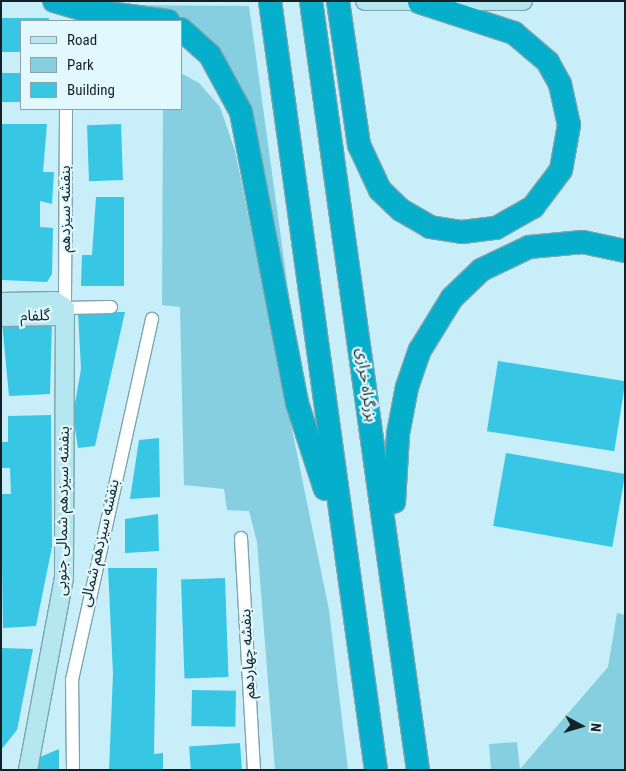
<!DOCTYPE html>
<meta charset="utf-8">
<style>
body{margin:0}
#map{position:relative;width:626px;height:771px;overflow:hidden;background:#c7eef9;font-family:"Roboto Condensed","Noto Sans Arabic",sans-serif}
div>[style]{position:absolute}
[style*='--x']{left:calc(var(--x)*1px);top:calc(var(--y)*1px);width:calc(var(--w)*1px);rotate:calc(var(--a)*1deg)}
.green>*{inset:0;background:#85cfe1}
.building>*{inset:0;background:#37c7e5;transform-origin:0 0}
.roads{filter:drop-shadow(1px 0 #7ea4ad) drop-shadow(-1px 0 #7ea4ad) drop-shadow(0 1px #7ea4ad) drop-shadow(0 -1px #7ea4ad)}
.street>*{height:12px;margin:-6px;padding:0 6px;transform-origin:6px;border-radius:6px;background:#fff}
.secondary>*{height:18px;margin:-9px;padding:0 9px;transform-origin:9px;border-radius:9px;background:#b4e7ef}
.highway>*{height:22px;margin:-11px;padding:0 11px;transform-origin:11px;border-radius:11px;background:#05aecb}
span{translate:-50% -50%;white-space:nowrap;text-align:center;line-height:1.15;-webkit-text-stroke:4.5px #e1f8ff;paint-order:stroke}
.street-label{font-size:15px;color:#132226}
.frame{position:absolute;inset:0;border:2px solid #132226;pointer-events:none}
.legend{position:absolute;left:20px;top:20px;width:162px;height:90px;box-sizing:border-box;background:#e1f8ff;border:1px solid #8fa2a8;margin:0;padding:6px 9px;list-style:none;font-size:15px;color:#132226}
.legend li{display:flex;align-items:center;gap:10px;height:25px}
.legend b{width:25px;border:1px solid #8fa2a8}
.north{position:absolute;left:556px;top:701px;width:50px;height:50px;-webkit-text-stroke:4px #e1f8ff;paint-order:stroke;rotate:96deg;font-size:14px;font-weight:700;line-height:20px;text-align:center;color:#132226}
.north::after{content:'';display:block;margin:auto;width:18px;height:22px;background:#132226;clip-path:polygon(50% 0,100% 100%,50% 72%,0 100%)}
</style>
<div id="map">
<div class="green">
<div style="clip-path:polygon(116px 5px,249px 6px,304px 405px,216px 53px)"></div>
<div style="clip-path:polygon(181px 73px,199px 83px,220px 107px,235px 151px,329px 610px,348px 770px,275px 770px,257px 542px,249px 511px,227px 510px,224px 489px,184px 485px,180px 307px,162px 305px,163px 109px,181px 109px)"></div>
<div style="clip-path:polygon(617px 613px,625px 615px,625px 770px,491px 770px,489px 744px,517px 742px,520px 769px,608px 667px)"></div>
</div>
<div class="building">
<div style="clip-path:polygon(1px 18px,49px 18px,49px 21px,21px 21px,21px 52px,1px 52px)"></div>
<div style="left:21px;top:73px;width:29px;height:20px;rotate:90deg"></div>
<div style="clip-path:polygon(1px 124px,47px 124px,43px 172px,54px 172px,52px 204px,40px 201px,40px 227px,53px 228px,52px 274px,47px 282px,2px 280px)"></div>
<div style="left:121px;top:124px;width:56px;height:34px;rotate:88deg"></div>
<div style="clip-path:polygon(96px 197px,124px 197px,124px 286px,81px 286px,82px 255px,92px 255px)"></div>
<div style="clip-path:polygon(78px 312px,125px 312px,95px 446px,78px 448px,73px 415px,81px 369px)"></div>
<div style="clip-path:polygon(52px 320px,50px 394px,9px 396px,2px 322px)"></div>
<div style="left:498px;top:361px;width:129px;height:71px;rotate:9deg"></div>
<div style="clip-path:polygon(51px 415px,52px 547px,36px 626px,3px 628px,1px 494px,11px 494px,10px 468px,1px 468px,2px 442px,8px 442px,8px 416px)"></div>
<div style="clip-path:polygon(159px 438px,160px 497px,130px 499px,139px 440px)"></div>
<div style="left:506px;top:453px;width:121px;height:74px;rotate:10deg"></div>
<div style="clip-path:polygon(158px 514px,159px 551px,125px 553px,125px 519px)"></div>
<div style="clip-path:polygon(108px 568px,157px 568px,154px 754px,163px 753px,163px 770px,109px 770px,113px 674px)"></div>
<div style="left:225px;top:578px;width:99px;height:44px;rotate:88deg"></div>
<div style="clip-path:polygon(1px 648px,33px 649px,17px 730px,1px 750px)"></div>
<div style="left:192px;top:690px;width:44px;height:36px;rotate:1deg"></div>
<div style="left:240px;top:743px;width:27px;height:51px;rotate:86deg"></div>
<div style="clip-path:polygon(59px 749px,59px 770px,36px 770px,40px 757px)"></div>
</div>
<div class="roads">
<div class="street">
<div style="--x:66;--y:109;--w:199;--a:90.3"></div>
<div style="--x:65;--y:308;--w:46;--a:-1.2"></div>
<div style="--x:241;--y:538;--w:232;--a:86.8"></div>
<div style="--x:73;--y:770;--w:90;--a:-90.6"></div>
<div style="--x:72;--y:680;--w:370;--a:-77.5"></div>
</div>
<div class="secondary">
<div style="--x:365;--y:1;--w:158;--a:0"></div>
<div style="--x:1;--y:302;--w:54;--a:-1.1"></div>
<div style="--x:55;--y:301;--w:12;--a:35"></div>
<div style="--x:1;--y:317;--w:55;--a:-1"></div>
<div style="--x:56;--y:316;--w:12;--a:-42"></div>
<div style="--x:28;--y:770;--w:195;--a:-79.4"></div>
<div style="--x:64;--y:578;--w:270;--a:-89.8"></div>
</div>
<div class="highway">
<div style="--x:54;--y:1;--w:32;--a:16"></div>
<div style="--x:85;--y:10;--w:84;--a:7.5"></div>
<div style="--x:270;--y:1;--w:776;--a:82.15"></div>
<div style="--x:311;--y:1;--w:776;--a:82.08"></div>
<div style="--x:338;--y:1;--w:146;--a:81.7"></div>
<div style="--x:359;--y:145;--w:50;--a:65"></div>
<div style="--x:380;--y:190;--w:29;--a:44"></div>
<div style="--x:401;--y:210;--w:34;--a:30"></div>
<div style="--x:430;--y:227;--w:32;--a:9"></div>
<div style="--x:462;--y:232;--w:34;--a:-7"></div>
<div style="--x:496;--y:228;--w:43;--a:-29.6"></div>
<div style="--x:533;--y:207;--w:46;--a:-52.9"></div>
<div style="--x:561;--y:170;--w:46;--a:-79.9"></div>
<div style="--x:569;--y:125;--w:42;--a:-102.4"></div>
<div style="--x:560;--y:84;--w:25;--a:-119"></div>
<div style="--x:548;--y:62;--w:45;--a:-139.5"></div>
<div style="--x:514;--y:33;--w:100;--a:-161.9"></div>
<div style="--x:181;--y:29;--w:39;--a:42"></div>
<div style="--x:210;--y:55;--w:65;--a:61.5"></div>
<div style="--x:241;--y:112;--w:296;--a:79.1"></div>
<div style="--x:297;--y:403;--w:90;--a:72"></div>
<div style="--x:394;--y:502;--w:68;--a:-86.6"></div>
<div style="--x:398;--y:434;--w:48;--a:-79.2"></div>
<div style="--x:407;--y:387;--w:39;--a:-71"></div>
<div style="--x:420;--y:350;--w:61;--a:-58.4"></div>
<div style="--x:452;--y:298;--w:40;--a:-44"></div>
<div style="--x:481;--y:270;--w:53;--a:-25.6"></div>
<div style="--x:529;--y:247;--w:54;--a:-5.3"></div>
<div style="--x:583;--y:242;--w:43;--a:12.1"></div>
</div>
</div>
<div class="street-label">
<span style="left:66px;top:209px;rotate:-90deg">بنفشه سیزدهم</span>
<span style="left:35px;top:316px;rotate:-1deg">گلفام</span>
<span style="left:366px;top:385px;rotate:82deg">بزرگراه خرازی</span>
<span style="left:63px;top:511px;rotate:-89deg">بنفشه سیزدهم شمالی جنوبی</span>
<span style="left:100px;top:543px;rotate:-77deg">بنفشه سیزدهم شمالی</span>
<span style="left:248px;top:654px;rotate:-93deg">بنفشه چهاردهم</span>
</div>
<div class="frame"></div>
<ul class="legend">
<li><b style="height:6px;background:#b4e7ef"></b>Road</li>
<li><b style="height:14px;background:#85cfe1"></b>Park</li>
<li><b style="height:14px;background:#37c7e5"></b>Building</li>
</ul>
<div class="north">N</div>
</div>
